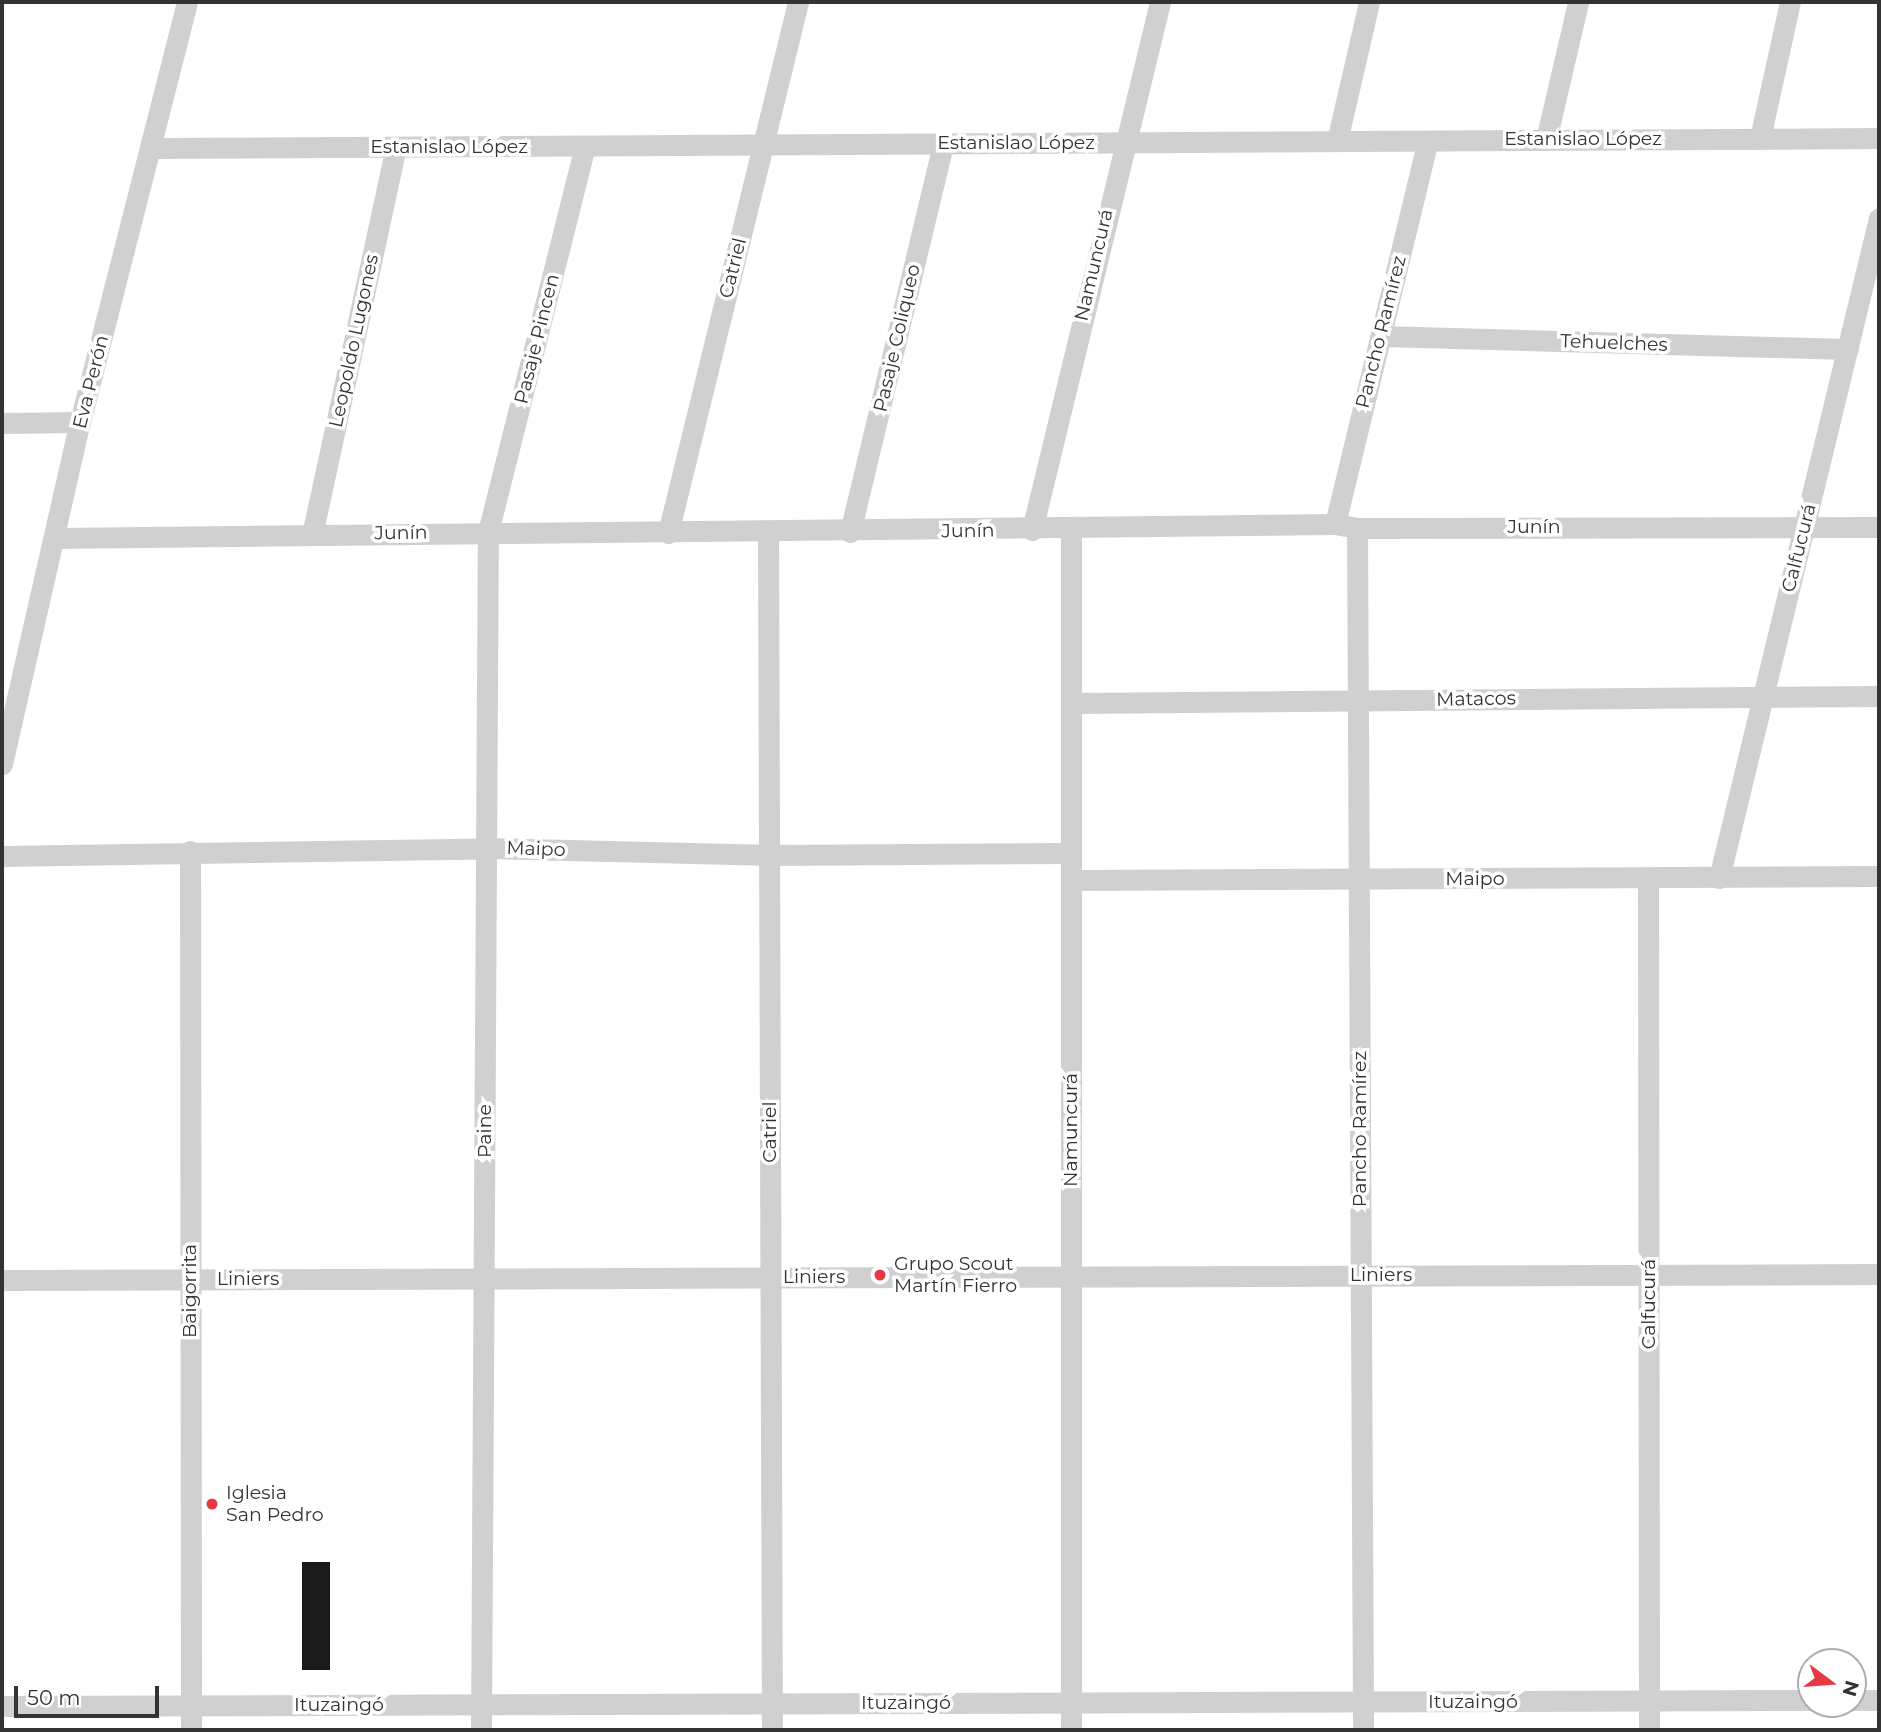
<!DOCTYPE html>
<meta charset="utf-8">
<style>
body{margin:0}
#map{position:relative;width:1881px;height:1732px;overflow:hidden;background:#fff;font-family:Montserrat,sans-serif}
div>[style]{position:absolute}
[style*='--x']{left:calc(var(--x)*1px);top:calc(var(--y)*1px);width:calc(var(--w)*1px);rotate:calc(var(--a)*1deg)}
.building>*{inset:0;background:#1a1a1a;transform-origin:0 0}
.minor>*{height:21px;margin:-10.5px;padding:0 10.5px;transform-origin:10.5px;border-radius:10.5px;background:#d0d0d0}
.dots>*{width:19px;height:19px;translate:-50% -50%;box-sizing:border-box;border:4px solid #fff;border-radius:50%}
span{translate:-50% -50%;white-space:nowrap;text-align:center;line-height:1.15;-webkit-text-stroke:7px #fff;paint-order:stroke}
.street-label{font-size:19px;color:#333}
.poi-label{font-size:19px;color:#333}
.left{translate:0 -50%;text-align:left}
.frame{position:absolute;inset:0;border:4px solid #333;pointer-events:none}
.north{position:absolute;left:1797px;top:1648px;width:70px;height:70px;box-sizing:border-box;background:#fff;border:2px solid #adadad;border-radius:50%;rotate:106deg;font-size:19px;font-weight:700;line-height:28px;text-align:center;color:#333}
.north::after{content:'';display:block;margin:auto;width:24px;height:32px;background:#e63946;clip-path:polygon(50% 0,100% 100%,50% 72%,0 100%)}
.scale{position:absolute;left:14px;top:1686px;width:145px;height:32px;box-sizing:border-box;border:4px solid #333;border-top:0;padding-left:9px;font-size:21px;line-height:24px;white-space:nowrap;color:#333;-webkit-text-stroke:5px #fff;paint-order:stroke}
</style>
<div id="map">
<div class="building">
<div style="left:302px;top:1562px;width:28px;height:108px"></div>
</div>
<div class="minor">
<div style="--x:1760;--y:138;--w:139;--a:-77.6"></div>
<div style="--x:1546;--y:140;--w:142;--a:-76.9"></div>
<div style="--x:1337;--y:141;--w:143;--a:-77"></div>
<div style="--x:152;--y:148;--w:1727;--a:-0.33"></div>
<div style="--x:1381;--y:336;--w:467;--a:1.6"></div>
<div style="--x:2;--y:423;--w:78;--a:-0.7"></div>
<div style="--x:1335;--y:524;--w:394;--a:-76.4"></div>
<div style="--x:1357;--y:528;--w:1202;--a:89.71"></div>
<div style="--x:1032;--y:530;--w:543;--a:-76.37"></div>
<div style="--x:850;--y:532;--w:399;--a:-76.5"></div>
<div style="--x:668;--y:533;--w:547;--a:-76.24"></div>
<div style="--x:768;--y:533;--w:1197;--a:89.81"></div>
<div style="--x:312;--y:535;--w:397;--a:-77.8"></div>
<div style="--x:56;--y:538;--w:1279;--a:-0.63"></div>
<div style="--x:1335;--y:524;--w:22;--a:10"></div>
<div style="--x:1357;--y:528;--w:522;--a:-0.11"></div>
<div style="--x:1072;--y:703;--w:807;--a:-0.5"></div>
<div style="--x:2;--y:764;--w:351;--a:-77.2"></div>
<div style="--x:80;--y:422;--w:433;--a:-75.7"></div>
<div style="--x:190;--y:851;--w:879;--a:89.93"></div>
<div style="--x:2;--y:856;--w:484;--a:-0.9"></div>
<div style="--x:486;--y:848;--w:283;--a:1.4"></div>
<div style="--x:769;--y:855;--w:302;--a:-0.4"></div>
<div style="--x:1648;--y:878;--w:852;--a:89.93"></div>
<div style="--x:1719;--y:878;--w:679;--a:-76.37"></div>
<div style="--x:1071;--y:880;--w:808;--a:-0.28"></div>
<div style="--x:2;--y:1280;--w:1877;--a:-0.18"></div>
<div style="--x:1853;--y:1700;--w:26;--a:0"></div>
<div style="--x:2;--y:1706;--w:1809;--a:-0.19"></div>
<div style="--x:481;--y:1730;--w:1198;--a:-89.67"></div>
<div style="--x:488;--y:532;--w:398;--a:-75.9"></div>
<div style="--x:1071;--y:1730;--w:1200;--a:-90"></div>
</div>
<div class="dots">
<div style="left:880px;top:1275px;background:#e63946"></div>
<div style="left:212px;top:1504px;background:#e63946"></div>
</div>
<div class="street-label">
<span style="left:1583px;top:139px">Estanislao López</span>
<span style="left:1016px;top:143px">Estanislao López</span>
<span style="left:449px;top:147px">Estanislao López</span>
<span style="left:1094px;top:265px;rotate:-77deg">Namuncurá</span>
<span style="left:733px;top:268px;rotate:-76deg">Catriel</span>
<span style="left:1381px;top:332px;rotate:-76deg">Pancho Ramírez</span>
<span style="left:897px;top:338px;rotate:-77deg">Pasaje Coliqueo</span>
<span style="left:537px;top:339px;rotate:-76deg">Pasaje Pincen</span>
<span style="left:354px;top:341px;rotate:-78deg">Leopoldo Lugones</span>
<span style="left:1614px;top:343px;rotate:2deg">Tehuelches</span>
<span style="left:91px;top:382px;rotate:-76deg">Eva Perón</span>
<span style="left:1534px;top:527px">Junín</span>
<span style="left:968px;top:531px;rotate:-1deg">Junín</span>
<span style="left:401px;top:533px;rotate:-1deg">Junín</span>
<span style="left:1799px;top:548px;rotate:-76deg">Calfucurá</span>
<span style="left:1476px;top:699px;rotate:-1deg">Matacos</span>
<span style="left:536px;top:849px;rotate:2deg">Maipo</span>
<span style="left:1475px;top:879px">Maipo</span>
<span style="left:1360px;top:1129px;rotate:-90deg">Pancho Ramírez</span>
<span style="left:1071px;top:1130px;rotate:-90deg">Namuncurá</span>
<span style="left:485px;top:1131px;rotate:-90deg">Paine</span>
<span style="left:770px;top:1132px;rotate:-90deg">Catriel</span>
<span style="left:1381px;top:1275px">Liniers</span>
<span style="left:814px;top:1277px">Liniers</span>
<span style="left:248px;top:1279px">Liniers</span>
<span style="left:190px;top:1291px;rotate:-90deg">Baigorrita</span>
<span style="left:1649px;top:1304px;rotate:-90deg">Calfucurá</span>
<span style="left:1473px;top:1702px">Ituzaingó</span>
<span style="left:906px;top:1703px">Ituzaingó</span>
<span style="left:339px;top:1705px">Ituzaingó</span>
</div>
<div class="poi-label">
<span class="left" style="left:894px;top:1275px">Grupo Scout<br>Martín Fierro</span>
<span class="left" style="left:226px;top:1504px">Iglesia<br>San Pedro</span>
</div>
<div class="frame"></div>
<div class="north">N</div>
<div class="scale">50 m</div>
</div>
